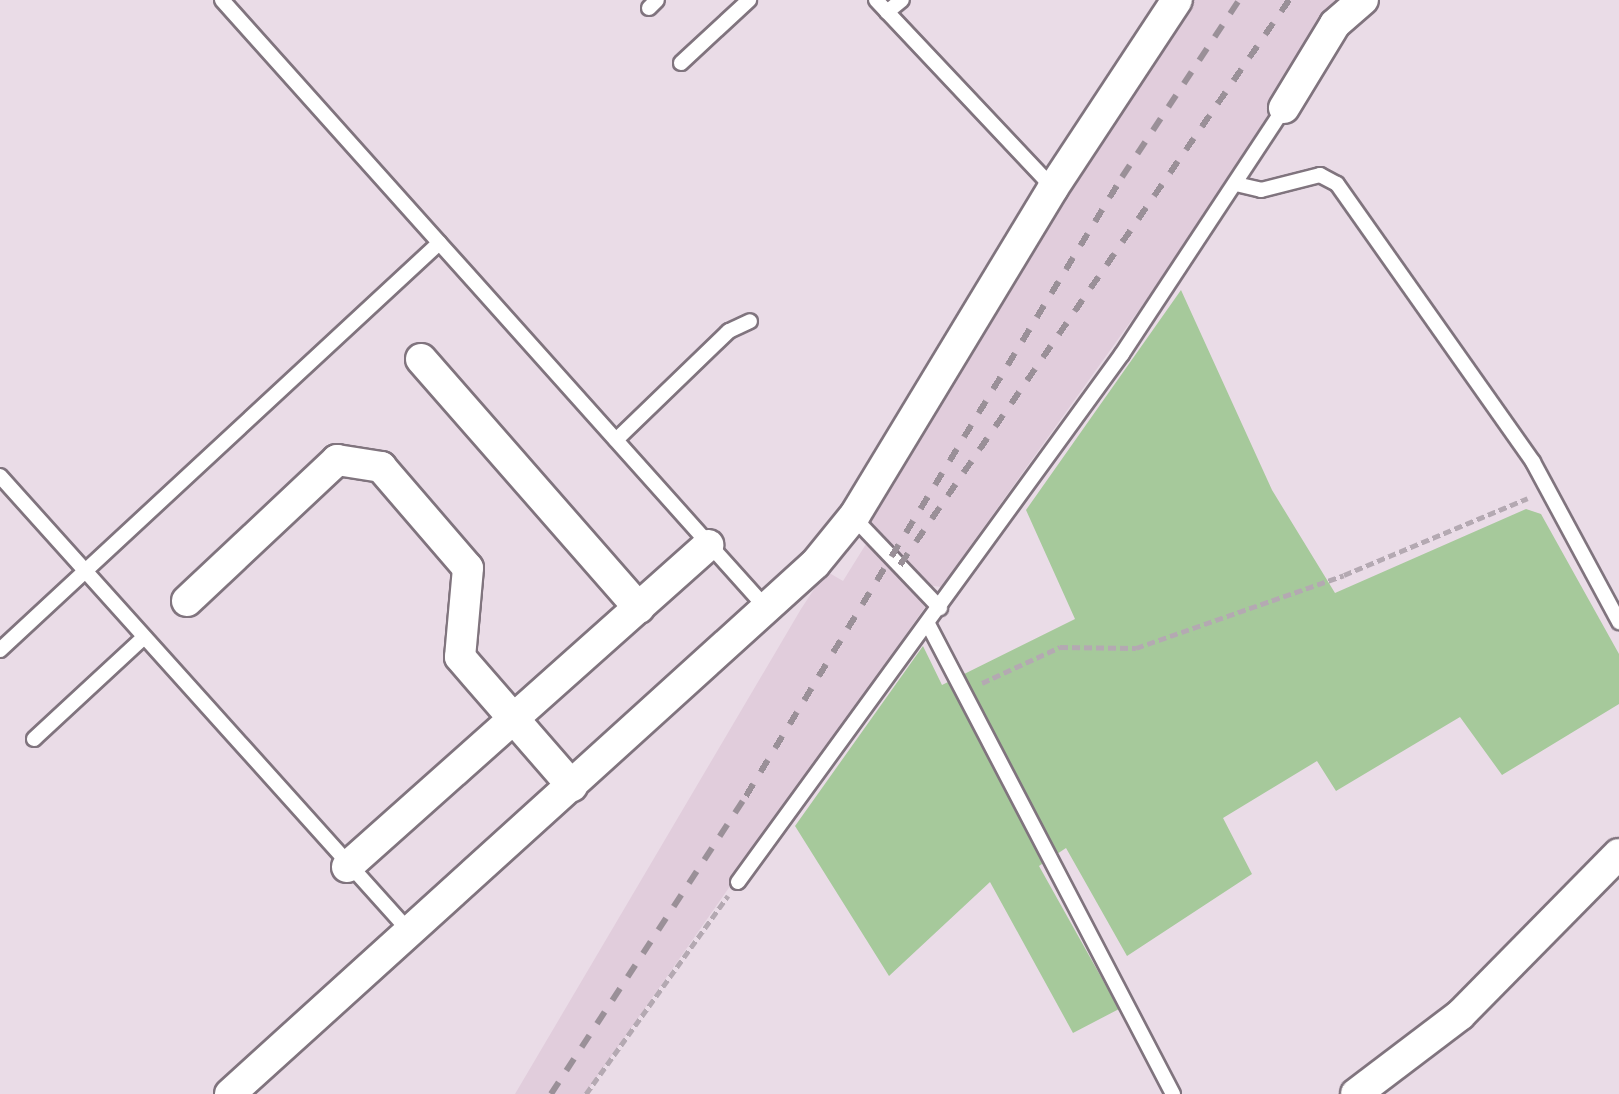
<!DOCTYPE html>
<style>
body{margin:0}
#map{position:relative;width:1619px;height:1094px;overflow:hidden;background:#eadce7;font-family:Literata,serif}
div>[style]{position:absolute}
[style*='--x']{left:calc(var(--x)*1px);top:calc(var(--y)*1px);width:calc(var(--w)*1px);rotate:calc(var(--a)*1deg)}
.built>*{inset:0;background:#e1cddc}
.green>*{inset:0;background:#a6c99b}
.path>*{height:5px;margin-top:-2.5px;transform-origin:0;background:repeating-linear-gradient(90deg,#b4a9b2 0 8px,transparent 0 12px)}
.roads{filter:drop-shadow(2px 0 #80747e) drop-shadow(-2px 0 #80747e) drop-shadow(0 2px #80747e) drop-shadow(0 -2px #80747e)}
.service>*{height:14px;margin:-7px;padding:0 7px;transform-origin:7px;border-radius:7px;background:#fff}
.minor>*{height:30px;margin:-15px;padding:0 15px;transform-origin:15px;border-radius:15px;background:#fff}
.rail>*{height:6px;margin-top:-3px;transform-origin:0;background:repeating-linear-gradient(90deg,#9a9098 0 14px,transparent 0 28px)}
span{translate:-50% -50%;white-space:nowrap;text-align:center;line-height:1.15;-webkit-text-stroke:7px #f7eaf4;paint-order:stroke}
</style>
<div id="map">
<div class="built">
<div style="clip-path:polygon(1188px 0,1338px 0,1224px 191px,941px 587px,927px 585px,868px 523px,867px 512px)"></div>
<div style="clip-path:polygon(866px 544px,903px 575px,925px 607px,585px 1094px,515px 1094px,801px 609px,826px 571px,843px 581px)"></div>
</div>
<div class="green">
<div style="clip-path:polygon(1181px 290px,1272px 490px,1335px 593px,1526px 509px,1541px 514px,1619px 654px,1619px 704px,1502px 775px,1460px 717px,1336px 791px,1317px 761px,1223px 818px,1252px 874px,1127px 956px,1066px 848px,1039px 866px,1119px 1009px,1073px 1033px,990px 882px,889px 976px,795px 826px,923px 646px,942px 685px,1075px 619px,1026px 510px)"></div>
</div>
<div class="path">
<div style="--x:982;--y:683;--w:86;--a:-24.8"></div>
<div style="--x:1060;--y:647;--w:76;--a:0.8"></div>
<div style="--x:1136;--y:648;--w:220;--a:-19.3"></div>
<div style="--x:1344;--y:575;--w:199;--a:-22.7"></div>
<div style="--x:586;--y:1094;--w:244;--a:-54.4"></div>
</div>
<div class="roads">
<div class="service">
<div style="--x:222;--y:0;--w:819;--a:48.17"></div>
<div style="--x:876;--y:0;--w:258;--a:46.7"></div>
<div style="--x:649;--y:8;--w:11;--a:-45"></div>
<div style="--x:887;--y:12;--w:19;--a:-39"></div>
<div style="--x:681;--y:63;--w:93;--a:-42.8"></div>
<div style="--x:1236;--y:184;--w:26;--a:13"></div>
<div style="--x:1261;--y:190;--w:61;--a:-14.3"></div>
<div style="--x:1320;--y:175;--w:19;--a:28"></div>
<div style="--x:1337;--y:184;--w:340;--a:54.8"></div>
<div style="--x:1533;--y:462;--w:182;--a:61.7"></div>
<div style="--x:616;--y:440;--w:157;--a:-44"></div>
<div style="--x:729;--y:331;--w:23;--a:-25"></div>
<div style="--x:0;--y:476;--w:613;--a:48.04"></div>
<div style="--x:853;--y:517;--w:126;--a:46.3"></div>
<div style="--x:928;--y:624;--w:530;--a:62.47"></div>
<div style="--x:0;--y:650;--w:599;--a:-42.83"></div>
<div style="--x:34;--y:739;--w:147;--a:-42.8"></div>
<div style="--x:738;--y:882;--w:653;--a:-53.97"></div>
<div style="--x:1122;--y:354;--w:295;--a:-56.6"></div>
</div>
<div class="minor">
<div style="--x:1284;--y:108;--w:98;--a:-58.7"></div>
<div style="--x:1335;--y:24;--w:37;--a:-41"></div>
<div style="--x:421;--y:359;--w:331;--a:48.8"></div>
<div style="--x:187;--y:601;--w:206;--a:-43.2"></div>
<div style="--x:337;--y:460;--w:45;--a:9"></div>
<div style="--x:381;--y:467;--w:133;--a:49.3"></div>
<div style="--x:468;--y:568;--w:89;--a:95.1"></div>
<div style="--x:460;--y:657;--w:171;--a:49"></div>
<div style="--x:347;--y:867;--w:484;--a:-41.7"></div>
<div style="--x:230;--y:1094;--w:789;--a:-42.18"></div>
<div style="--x:815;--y:564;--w:63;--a:-50.8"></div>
<div style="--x:855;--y:515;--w:382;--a:-58.8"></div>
<div style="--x:1053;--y:188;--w:225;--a:-56.6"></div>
<div style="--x:1356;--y:1094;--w:131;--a:-37.2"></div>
<div style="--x:1460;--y:1015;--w:226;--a:-45.4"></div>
</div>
</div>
<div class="rail">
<div style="--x:900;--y:565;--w:686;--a:-55.45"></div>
<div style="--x:551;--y:1094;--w:356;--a:-56.8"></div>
<div style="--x:746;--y:796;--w:724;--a:-58.72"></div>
<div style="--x:1122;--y:177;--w:212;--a:-56.5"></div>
</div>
</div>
